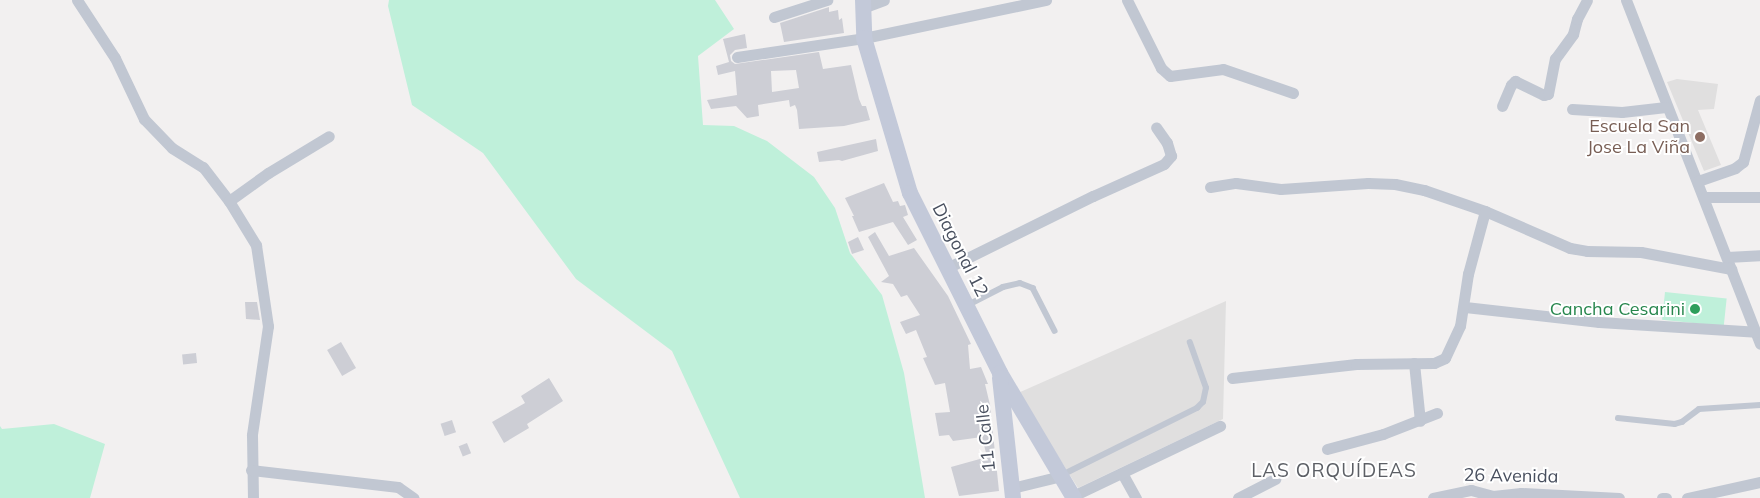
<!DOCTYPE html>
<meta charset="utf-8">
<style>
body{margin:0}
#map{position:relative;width:1760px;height:498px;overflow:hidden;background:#f2f0f0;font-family:Mulish,sans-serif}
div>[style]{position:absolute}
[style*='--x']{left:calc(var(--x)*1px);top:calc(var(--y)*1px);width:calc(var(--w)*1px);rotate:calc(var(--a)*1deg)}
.education>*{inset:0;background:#e0dfdf}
.green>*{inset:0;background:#bff0da;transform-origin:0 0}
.building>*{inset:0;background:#cdced5;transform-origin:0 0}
.lane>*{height:5.5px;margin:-2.75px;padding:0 2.75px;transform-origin:2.75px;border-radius:2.75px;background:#c1c7d2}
.street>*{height:11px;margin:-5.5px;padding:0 5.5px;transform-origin:5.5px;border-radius:5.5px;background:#c1c7d2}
.secondary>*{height:16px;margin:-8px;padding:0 8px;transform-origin:8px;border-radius:8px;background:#c3c9d9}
.dots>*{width:14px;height:14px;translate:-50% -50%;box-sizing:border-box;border:2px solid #fff;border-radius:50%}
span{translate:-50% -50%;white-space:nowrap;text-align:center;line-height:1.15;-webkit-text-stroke:4px #fff;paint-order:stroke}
.education-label{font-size:18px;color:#785e54}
.right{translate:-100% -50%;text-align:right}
.street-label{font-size:18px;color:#484f5e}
.leisure-label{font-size:18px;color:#27864d}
.neighbourhood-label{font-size:19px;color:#5c5f65;letter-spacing:1px}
</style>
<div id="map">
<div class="education">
<div style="clip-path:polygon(1677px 79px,1718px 84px,1714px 109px,1698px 110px,1721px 165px,1704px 171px,1667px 82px)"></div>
<div style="clip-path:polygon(1226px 301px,1223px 419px,1078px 488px,1018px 393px)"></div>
</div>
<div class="green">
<div style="clip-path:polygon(389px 0,715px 0,734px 29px,698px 56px,703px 125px,734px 126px,767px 141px,814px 177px,835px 208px,850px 253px,882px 295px,904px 373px,925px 498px,740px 498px,672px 351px,576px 279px,483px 153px,412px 105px,388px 6px)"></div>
<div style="left:1665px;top:292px;width:62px;height:28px;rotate:6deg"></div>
<div style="clip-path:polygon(54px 424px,105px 444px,90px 498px,0 498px,0 426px,2px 429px)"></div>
</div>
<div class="building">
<div style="clip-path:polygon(829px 7px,829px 12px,838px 10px,839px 20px,842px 18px,844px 33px,784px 42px,780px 23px)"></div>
<div style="clip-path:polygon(evenodd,745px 34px,747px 48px,735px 50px,730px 55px,731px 61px,735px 64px,819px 52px,823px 69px,851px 65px,859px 99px,862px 106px,866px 106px,870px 120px,844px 126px,799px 129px,797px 110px,795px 105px,790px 107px,789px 100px,758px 105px,759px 116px,747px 118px,736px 106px,711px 109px,707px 100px,737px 95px,735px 71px,718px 75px,716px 66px,729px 62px,723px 39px,745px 34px,796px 70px,799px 88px,772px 92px,771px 71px,796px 70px)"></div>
<div style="clip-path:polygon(876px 139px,878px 151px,842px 161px,839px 160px,819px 162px,817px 152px)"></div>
<div style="clip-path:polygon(884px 183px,893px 202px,898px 201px,900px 206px,905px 205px,908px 215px,903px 217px,917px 240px,908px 245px,893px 222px,859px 232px,852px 216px,854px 216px,845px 198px)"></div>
<div style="clip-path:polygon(875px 232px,889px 256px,914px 248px,948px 296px,971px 344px,968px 345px,970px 369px,981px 367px,988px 384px,985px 384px,990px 405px,999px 491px,959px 496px,951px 467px,987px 457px,982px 437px,953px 441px,949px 435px,939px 436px,935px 413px,950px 412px,945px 383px,935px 385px,923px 358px,927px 357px,916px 330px,906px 334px,900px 322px,920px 315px,907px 295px,901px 297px,893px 284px,881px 282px,889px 276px,868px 237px)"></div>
<div style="clip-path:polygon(858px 237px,864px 250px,852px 254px,848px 242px)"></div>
<div style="clip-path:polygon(245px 302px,257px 302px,260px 320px,246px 319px)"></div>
<div style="left:341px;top:342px;width:30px;height:16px;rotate:60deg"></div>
<div style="left:196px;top:353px;width:10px;height:14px;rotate:84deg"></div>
<div style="clip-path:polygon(549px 378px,563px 401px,527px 424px,529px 428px,504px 443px,492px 422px,525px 403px,521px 396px)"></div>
<div style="left:452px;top:420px;width:13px;height:12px;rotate:72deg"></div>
<div style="left:467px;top:443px;width:11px;height:9px;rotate:68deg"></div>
</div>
<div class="lane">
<div style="--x:968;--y:305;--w:39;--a:-27"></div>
<div style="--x:1003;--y:287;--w:17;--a:-13"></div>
<div style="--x:1020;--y:283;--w:14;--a:21"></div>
<div style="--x:1033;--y:288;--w:48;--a:62.9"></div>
<div style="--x:1618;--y:418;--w:57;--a:6"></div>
<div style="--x:1675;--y:424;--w:7;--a:-16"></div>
<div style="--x:1682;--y:422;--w:21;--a:-37"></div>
<div style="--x:1699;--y:409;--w:61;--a:-3.8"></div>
<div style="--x:1062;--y:475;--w:151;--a:-26.4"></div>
<div style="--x:1197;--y:408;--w:8;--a:-45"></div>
<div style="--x:1203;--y:402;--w:14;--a:-78"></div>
<div style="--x:1206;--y:388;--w:48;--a:-109.6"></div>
</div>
<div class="street">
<div style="--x:77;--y:0;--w:69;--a:56.8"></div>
<div style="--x:115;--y:58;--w:68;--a:64.6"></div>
<div style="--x:144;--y:119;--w:40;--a:46"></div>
<div style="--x:172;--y:148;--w:36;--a:32"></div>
<div style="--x:203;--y:167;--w:43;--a:52.6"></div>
<div style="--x:229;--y:201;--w:52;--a:58.5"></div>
<div style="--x:256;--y:245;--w:82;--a:81.6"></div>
<div style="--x:268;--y:326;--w:110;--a:98.4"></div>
<div style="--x:252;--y:435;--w:63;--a:89.1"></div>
<div style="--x:1127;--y:0;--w:76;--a:63.4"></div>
<div style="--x:1161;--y:68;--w:12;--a:42"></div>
<div style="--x:1170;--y:76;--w:53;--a:-7.5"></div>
<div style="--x:1223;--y:69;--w:74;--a:18.9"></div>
<div style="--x:1626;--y:0;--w:369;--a:68.7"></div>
<div style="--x:865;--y:7;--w:20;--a:-20"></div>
<div style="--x:774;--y:17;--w:56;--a:-17.8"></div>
<div style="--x:737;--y:57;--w:128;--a:-8.5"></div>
<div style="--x:864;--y:38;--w:186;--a:-11.8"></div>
<div style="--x:1502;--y:106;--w:23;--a:-67"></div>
<div style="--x:1511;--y:85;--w:6;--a:-45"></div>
<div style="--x:1515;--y:81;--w:32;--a:26"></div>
<div style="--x:1544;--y:95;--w:4;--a:-14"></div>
<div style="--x:1548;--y:94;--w:36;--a:-79"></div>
<div style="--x:1555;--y:59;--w:31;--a:-54"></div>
<div style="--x:1573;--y:34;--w:16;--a:-75"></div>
<div style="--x:1577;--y:19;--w:21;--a:-62"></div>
<div style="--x:1572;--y:109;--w:50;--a:3.4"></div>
<div style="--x:1622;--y:112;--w:44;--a:-6.5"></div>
<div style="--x:1698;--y:181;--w:39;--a:-19"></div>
<div style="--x:1735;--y:168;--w:10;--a:-37"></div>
<div style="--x:1743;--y:162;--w:64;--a:-74.7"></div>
<div style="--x:1210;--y:187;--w:26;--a:-9"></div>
<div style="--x:1236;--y:183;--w:45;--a:7.6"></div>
<div style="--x:1281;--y:189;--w:87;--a:-3.9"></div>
<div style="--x:1368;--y:183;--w:27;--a:2"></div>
<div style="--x:1395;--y:184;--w:30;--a:12"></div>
<div style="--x:1424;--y:190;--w:65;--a:19"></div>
<div style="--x:1485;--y:211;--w:93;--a:23.5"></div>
<div style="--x:1570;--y:248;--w:17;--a:10"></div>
<div style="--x:1587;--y:251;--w:54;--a:1.1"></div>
<div style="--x:1641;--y:252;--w:92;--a:10.7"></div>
<div style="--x:1705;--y:197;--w:55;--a:0"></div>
<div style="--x:229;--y:201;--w:48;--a:-35.7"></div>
<div style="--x:268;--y:173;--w:71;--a:-31.2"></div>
<div style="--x:1727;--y:257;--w:33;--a:-3"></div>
<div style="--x:947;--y:268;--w:163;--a:-26.3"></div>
<div style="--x:1093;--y:196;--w:78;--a:-24.3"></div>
<div style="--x:1164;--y:164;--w:11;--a:-49"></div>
<div style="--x:1171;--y:156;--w:14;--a:-107"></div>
<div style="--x:1167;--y:143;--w:19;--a:-125"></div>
<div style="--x:1465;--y:307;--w:135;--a:6.4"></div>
<div style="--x:1599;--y:322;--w:157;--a:3.6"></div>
<div style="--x:1414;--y:363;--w:58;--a:84.1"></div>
<div style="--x:1232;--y:378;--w:125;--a:-6.4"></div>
<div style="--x:1356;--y:364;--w:78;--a:-0.7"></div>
<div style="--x:1434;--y:363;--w:12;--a:-24"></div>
<div style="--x:1445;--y:358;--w:35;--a:-65"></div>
<div style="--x:1460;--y:326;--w:53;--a:-81.3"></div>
<div style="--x:1468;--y:274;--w:65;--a:-74.9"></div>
<div style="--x:1327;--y:449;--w:58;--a:-15"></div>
<div style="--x:1383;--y:434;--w:58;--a:-21.3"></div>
<div style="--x:251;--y:470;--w:148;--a:6.6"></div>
<div style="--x:398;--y:487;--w:19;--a:35"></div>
<div style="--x:1122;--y:473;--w:29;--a:61"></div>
<div style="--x:1012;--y:488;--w:50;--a:-13.8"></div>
<div style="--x:1073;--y:496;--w:163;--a:-25.5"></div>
<div style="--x:1238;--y:498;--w:42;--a:-27.2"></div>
<div style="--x:1433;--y:498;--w:39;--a:-12"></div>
<div style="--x:1471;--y:490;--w:23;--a:15"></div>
<div style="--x:1493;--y:496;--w:28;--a:-6"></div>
<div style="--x:1521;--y:493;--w:98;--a:2.9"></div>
<div style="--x:1662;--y:498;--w:4;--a:0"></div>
<div style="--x:1687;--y:498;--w:75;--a:-12.4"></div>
</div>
<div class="secondary">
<div style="--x:863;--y:0;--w:38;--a:88"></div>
<div style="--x:864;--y:38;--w:162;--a:73.5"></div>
<div style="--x:910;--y:193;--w:201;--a:63.4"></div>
<div style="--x:1000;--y:373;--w:145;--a:59.4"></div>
<div style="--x:1000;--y:378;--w:121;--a:83.8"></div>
</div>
<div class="dots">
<div style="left:1700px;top:137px;background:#8d6e63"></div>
<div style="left:1695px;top:309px;background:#2e9e5b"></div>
</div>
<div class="education-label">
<span class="right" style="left:1690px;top:137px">Escuela San<br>Jose La Viña</span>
</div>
<div class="street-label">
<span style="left:960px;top:250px;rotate:63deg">Diagonal 12</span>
<span style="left:986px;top:438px;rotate:-96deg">11 Calle</span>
<span style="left:1511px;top:476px;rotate:1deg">26 Avenida</span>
</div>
<div class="leisure-label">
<span class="right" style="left:1685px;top:309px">Cancha Cesarini</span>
</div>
<div class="neighbourhood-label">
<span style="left:1334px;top:471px">LAS ORQUÍDEAS</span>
</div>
</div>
